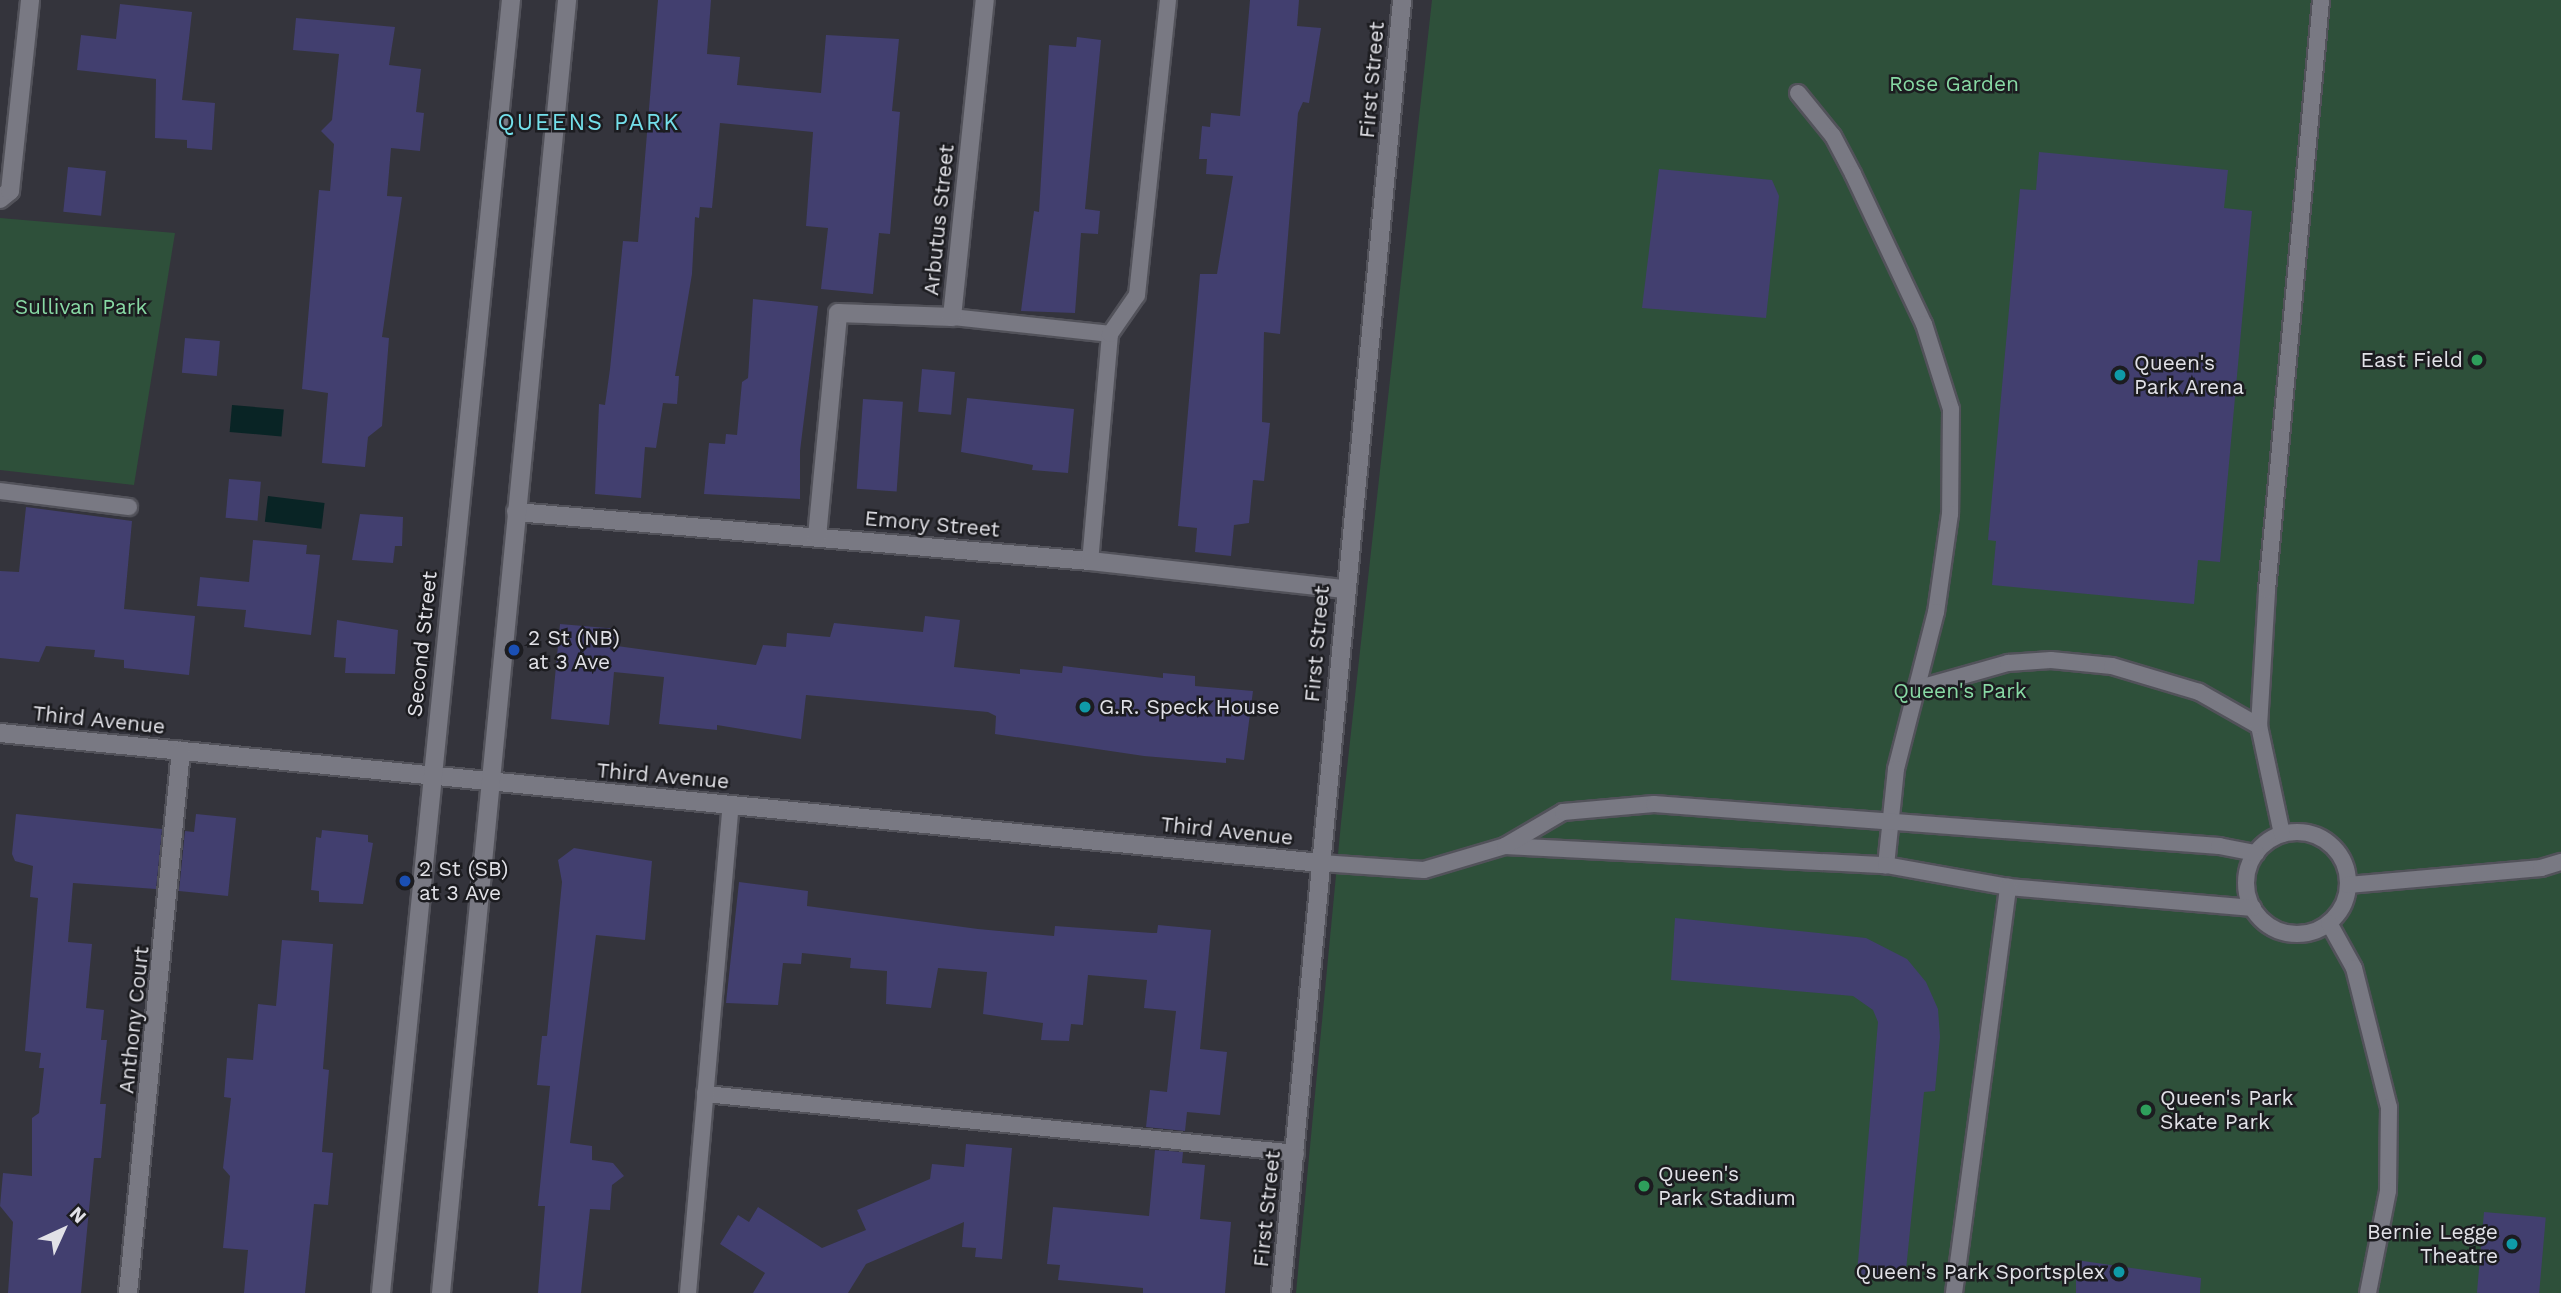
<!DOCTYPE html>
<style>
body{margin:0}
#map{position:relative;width:2561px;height:1293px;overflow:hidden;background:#34343c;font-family:"Work Sans",sans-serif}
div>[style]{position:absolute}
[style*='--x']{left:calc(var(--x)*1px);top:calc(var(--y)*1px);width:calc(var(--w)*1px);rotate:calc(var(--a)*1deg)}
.green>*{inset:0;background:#2e503a}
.water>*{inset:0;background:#092425;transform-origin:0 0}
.building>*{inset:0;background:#423f6f;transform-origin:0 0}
.roads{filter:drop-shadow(2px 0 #52525a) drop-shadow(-2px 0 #52525a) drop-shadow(0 2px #52525a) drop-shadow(0 -2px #52525a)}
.service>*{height:16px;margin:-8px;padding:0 8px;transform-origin:8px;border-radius:8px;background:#797983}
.service>.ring{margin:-8px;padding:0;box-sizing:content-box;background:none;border:16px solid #797983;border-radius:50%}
.minor>*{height:18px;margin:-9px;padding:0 9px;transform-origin:9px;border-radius:9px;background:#797983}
.dots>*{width:19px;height:19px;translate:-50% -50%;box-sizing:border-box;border:4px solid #1c1c20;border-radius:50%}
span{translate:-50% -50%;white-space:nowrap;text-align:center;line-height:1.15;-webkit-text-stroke:5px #1c1c20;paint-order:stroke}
.street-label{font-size:21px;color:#e1e1e7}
.park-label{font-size:21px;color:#88d9a4}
.poi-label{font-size:21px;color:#e1e1e7}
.right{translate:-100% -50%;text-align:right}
.left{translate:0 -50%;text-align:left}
.neighbourhood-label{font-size:23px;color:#74e0eb;letter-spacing:2px}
.north{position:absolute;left:28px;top:1195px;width:70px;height:70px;-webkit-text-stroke:5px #1c1c20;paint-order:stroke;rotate:45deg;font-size:19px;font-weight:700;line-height:28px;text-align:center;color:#e1e1e7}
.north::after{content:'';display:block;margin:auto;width:24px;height:32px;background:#e1e1e7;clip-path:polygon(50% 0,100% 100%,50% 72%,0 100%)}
</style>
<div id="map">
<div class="green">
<div style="clip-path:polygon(1432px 0,2561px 0,2561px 1293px,1296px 1293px,1341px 823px)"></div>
<div style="clip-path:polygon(0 218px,175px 233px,134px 485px,0 470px)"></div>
</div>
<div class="water">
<div style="left:232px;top:405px;width:52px;height:27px;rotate:5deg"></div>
<div style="left:268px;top:496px;width:57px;height:26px;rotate:7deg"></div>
</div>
<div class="building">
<div style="clip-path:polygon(658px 0,711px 0,707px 54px,740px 57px,737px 85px,821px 93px,826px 35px,899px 39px,892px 111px,900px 112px,890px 234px,879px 233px,873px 294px,821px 289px,828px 228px,806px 226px,813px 132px,720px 123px,712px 208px,700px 207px,699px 218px,695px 217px,692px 274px,675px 376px,679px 376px,677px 404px,663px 403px,656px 448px,645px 447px,641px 498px,595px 494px,599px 404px,605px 405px,610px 369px,623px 241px,638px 242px)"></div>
<div style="clip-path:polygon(1250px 0,1299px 0,1297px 26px,1321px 28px,1309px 103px,1303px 102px,1298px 113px,1280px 334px,1264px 332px,1262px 422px,1270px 423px,1264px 481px,1253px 480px,1249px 523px,1234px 525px,1231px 556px,1195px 552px,1197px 528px,1178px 526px,1200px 274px,1217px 274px,1233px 176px,1206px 174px,1207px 159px,1199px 159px,1202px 126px,1210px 127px,1211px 113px,1240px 116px)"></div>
<div style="clip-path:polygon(120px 4px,192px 12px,182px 100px,215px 103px,212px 150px,187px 148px,187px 140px,155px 138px,156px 79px,77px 70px,81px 35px,116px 39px)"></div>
<div style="clip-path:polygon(296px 18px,395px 27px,389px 65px,421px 69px,416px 112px,424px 113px,420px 151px,391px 148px,387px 196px,402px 197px,382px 337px,389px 338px,382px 426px,368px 437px,365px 467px,322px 463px,328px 393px,302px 389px,319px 190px,330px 191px,334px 144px,321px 131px,332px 120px,339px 54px,293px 50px)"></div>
<div style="clip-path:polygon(1077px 37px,1101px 40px,1085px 209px,1100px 211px,1098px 234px,1081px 233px,1075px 313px,1021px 311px,1034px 211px,1039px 212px,1049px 45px,1076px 47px)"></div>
<div style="clip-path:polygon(2039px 152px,2228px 170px,2224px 208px,2252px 211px,2220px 562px,2198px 560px,2194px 604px,1992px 585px,1996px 541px,1988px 540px,2020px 189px,2036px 190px)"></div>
<div style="left:68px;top:167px;width:38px;height:45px;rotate:6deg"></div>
<div style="clip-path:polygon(1659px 169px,1772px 180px,1779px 196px,1766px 318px,1642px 308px)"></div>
<div style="clip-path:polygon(753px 299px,818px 306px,800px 451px,800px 499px,704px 494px,709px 443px,725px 444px,726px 434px,737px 435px,742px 382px,748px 378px)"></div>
<div style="left:185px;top:338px;width:35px;height:35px;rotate:5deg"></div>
<div style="left:922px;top:369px;width:33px;height:43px;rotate:5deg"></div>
<div style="clip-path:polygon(967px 398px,1074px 409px,1068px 473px,1032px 470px,1033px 465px,961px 452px)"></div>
<div style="left:863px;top:399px;width:40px;height:90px;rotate:4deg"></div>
<div style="left:229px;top:479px;width:32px;height:39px;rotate:5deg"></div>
<div style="clip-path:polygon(26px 507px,132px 521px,124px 609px,195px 616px,189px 675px,124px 668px,124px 660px,94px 657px,95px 650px,46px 646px,39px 662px,0 658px,0 571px,19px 572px)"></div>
<div style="clip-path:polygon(360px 514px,403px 517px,402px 546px,395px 546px,393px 563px,352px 560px)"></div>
<div style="clip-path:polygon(253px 540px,307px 545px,306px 554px,320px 555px,311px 635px,244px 627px,246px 610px,197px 606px,200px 577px,249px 582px)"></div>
<div style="clip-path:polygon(925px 616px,960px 620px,954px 667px,1020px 674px,1020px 669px,1062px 673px,1063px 666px,1163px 678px,1163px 673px,1195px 676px,1195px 686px,1253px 691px,1244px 760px,1226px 758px,1226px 763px,1144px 756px,995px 734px,996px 716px,988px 712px,806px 695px,801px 739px,717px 725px,717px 730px,659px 724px,664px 677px,614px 672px,609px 725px,551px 719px,560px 624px,618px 629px,617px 646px,756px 665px,763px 645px,786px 647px,787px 633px,830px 637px,834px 623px,923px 632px)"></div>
<div style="clip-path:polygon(337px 620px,398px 630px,395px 674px,345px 673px,346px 658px,334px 657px)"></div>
<div style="clip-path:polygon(16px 814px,162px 829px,156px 889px,73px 883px,68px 942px,92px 944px,86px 1008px,104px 1010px,101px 1040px,107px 1040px,100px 1104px,106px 1104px,101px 1158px,94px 1158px,81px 1293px,8px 1293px,13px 1222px,0 1206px,3px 1173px,32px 1176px,32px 1118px,39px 1113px,44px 1068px,39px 1068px,41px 1053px,25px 1051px,38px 898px,30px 897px,33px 866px,15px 861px,12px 854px)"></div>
<div style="clip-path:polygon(196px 814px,236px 818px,228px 896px,179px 891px,185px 831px,194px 832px)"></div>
<div style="clip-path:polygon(322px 830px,368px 835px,368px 842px,373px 843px,363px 904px,319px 902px,319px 891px,311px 890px,316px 837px,321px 838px)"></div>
<div style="clip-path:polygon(574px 848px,652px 861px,645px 940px,596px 935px,570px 1143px,592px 1146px,592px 1160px,613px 1163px,624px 1176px,612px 1185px,610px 1210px,590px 1209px,581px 1293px,538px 1293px,545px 1206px,538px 1206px,550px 1086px,537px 1085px,542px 1036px,547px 1036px,562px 882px,558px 860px)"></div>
<div style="clip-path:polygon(739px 882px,808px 891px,807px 906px,978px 929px,1054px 936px,1055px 926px,1152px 933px,1157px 933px,1158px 925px,1211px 930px,1200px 1049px,1227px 1052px,1220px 1115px,1187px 1112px,1185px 1131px,1146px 1127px,1150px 1090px,1167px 1092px,1176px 1011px,1144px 1008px,1147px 980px,1088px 975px,1083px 1025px,1071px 1024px,1069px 1041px,1041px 1040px,1043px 1023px,983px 1014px,987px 972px,938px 968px,931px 1008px,886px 1004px,887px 971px,850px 968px,851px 958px,802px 953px,801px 964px,783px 963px,778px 1005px,726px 1003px)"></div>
<div style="clip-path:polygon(1675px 918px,1866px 938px,1907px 959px,1926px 982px,1938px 1009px,1940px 1037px,1935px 1091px,1924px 1092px,1905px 1280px,1857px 1274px,1878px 1022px,1873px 1010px,1853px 996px,1671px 980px)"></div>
<div style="clip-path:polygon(282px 940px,333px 944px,323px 1069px,329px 1070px,322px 1152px,333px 1153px,328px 1205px,314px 1204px,305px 1293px,244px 1293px,248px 1250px,223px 1248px,230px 1176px,223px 1168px,231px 1098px,224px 1097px,227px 1058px,253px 1060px,258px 1004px,276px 1006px)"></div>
<div style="clip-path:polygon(966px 1144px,1012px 1148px,1002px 1259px,975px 1257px,976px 1248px,962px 1247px,964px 1222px,866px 1264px,848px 1293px,753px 1293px,765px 1273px,720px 1244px,738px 1215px,749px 1222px,758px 1207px,822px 1248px,866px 1230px,857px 1210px,930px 1179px,932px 1164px,964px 1167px)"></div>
<div style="clip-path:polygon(1155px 1150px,1183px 1152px,1182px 1163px,1205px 1165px,1200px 1219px,1231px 1222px,1225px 1293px,1143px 1293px,1143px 1288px,1058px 1280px,1060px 1265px,1047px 1264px,1053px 1207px,1149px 1216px)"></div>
<div style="left:2484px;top:1212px;width:62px;height:81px;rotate:5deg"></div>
<div style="clip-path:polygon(2076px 1260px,2201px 1278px,2200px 1293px,2076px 1293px)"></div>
</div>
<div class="roads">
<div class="service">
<div style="--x:1798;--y:93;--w:55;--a:50.9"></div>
<div style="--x:1833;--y:136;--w:43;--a:62.2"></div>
<div style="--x:1853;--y:174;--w:166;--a:64.7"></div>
<div style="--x:1924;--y:324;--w:89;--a:72.4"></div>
<div style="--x:1951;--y:409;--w:105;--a:90.5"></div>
<div style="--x:1950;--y:514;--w:99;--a:98.1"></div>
<div style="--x:1936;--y:612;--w:162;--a:104.3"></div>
<div style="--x:1896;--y:769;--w:97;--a:95.9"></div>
<div style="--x:952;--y:317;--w:159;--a:6.1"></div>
<div style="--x:1110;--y:334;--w:228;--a:95"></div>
<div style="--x:1110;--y:334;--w:47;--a:-55.3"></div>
<div style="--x:1137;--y:295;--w:297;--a:-84"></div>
<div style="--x:0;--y:491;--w:130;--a:7.1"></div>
<div style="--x:1916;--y:689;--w:96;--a:-15.8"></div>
<div style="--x:2008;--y:663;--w:43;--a:-4"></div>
<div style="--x:2051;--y:660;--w:61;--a:5.6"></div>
<div style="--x:2112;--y:666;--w:91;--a:16.6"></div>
<div style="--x:2199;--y:692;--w:69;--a:29.5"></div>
<div class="ring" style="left:2246px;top:832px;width:86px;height:86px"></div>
<div style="--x:2282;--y:834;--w:110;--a:-102"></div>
<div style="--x:2259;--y:726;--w:136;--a:-86.6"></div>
<div style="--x:2267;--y:590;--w:592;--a:-84.77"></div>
<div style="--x:1505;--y:846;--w:381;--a:2.9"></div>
<div style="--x:1886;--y:865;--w:124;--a:10.2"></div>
<div style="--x:2008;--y:887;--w:246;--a:4.9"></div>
<div style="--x:1321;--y:863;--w:103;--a:3.9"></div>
<div style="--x:1424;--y:870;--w:84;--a:-16.5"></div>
<div style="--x:1505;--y:846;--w:67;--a:-30.4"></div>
<div style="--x:1563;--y:812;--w:91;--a:-5"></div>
<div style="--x:1654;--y:804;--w:567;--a:4.25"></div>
<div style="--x:2219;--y:846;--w:38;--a:11"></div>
<div style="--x:2348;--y:885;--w:194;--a:-5"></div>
<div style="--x:2541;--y:868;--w:21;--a:-17"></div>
<div style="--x:2329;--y:923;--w:51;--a:60.9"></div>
<div style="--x:2354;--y:968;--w:143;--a:75.9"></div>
<div style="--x:2389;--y:1107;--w:84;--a:90.7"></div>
<div style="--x:2388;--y:1191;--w:104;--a:101.1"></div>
<div style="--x:705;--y:1094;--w:594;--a:5.7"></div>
<div style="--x:688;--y:1293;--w:490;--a:-85"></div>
<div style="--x:1954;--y:1293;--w:410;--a:-82.4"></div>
</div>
<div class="minor">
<div style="--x:0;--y:199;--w:13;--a:-39"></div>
<div style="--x:10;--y:191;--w:192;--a:-84"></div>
<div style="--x:516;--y:512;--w:576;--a:4.88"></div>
<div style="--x:1090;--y:561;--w:256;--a:6.3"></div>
<div style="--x:817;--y:537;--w:225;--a:-84.6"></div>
<div style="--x:838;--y:313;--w:114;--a:2"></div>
<div style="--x:952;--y:317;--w:319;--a:-84.1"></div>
<div style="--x:0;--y:733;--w:1327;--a:5.62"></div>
<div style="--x:128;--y:1293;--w:545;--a:-84.42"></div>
<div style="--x:381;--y:1293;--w:1300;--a:-84.26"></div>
<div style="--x:441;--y:1293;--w:1299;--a:-84.43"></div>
<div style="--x:1281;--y:1293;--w:1299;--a:-84.65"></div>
</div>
</div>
<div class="dots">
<div style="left:2477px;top:360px;background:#2e9e5b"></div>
<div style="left:2120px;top:375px;background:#0f9aa8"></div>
<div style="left:514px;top:650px;background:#1a4fb4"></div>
<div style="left:1085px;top:707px;background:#0f9aa8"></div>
<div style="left:405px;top:881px;background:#1a4fb4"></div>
<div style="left:2146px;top:1110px;background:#2e9e5b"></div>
<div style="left:1644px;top:1186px;background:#2e9e5b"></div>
<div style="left:2512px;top:1244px;background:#0f9aa8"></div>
<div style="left:2119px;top:1272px;background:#0f9aa8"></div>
</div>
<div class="street-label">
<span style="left:1372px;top:80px;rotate:-85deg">First Street</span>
<span style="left:939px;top:220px;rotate:-84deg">Arbutus Street</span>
<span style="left:932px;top:524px;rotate:5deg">Emory Street</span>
<span style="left:422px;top:644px;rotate:-84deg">Second Street</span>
<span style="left:1317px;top:644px;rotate:-85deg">First Street</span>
<span style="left:99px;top:720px;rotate:6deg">Third Avenue</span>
<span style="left:663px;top:776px;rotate:5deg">Third Avenue</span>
<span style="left:1227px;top:831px;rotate:6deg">Third Avenue</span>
<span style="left:134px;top:1020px;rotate:-84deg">Anthony Court</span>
<span style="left:1267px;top:1209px;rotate:-84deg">First Street</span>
</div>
<div class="park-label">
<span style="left:1954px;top:84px">Rose Garden</span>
<span style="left:81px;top:307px">Sullivan Park</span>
<span style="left:1960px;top:691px">Queen's Park</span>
</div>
<div class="poi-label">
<span class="right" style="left:2463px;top:360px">East Field</span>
<span class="left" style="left:2134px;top:375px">Queen's<br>Park Arena</span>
<span class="left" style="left:528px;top:650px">2 St (NB)<br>at 3 Ave</span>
<span class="left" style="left:1099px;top:707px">G.R. Speck House</span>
<span class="left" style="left:419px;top:881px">2 St (SB)<br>at 3 Ave</span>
<span class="left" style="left:2160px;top:1110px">Queen's Park<br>Skate Park</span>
<span class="left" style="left:1658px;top:1186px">Queen's<br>Park Stadium</span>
<span class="right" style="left:2498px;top:1244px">Bernie Legge<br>Theatre</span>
<span class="right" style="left:2105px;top:1272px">Queen's Park Sportsplex</span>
</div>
<div class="neighbourhood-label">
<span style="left:589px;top:123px">QUEENS PARK</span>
</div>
<div class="north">N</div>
</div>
